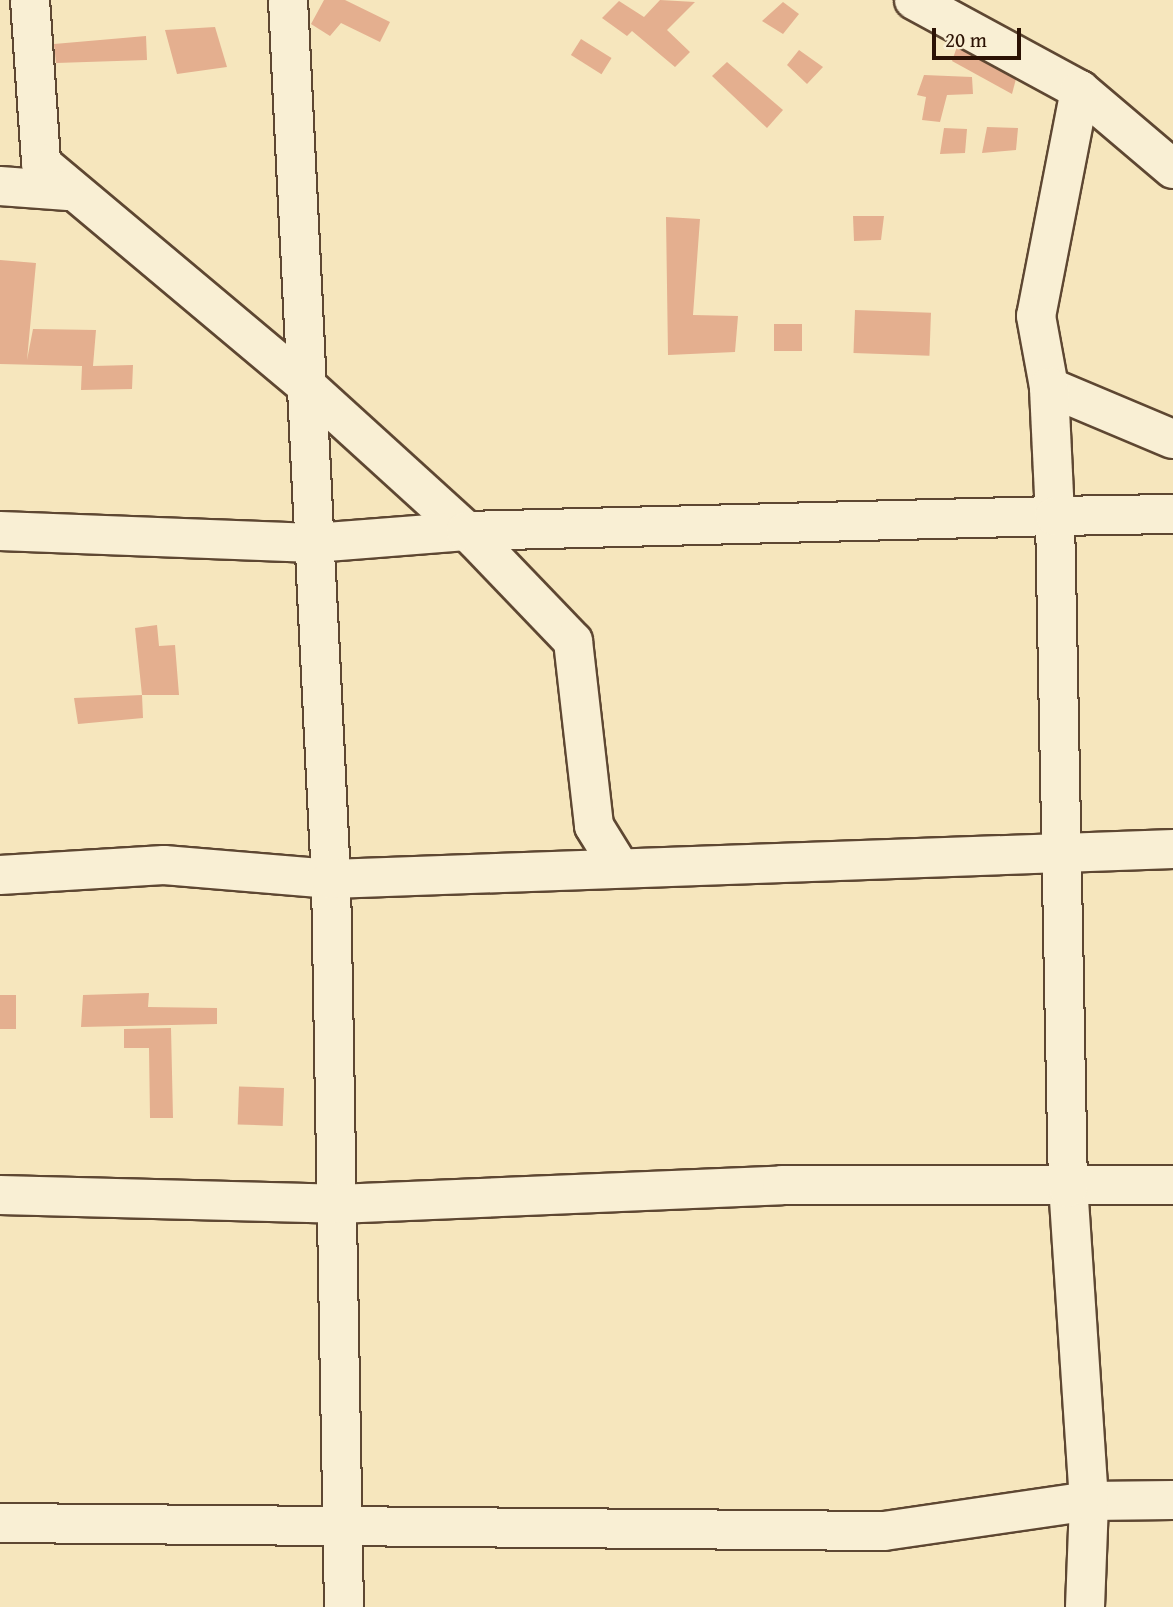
<!DOCTYPE html>
<style>
body{margin:0}
#map{position:relative;width:1173px;height:1607px;overflow:hidden;background:#f6e6bd;font-family:"Gentium Book Plus",serif}
div>[style]{position:absolute}
[style*='--x']{left:calc(var(--x)*1px);top:calc(var(--y)*1px);width:calc(var(--w)*1px);rotate:calc(var(--a)*1deg)}
.building>*{inset:0;background:#e4af8f;transform-origin:0 0}
.roads{filter:drop-shadow(2px 0 #5e4732) drop-shadow(-2px 0 #5e4732) drop-shadow(0 2px #5e4732) drop-shadow(0 -2px #5e4732)}
.minor>*{height:38px;margin:-19px;padding:0 19px;transform-origin:19px;border-radius:19px;background:#f9efd4}
span{translate:-50% -50%;white-space:nowrap;text-align:center;line-height:1.15;-webkit-text-stroke:5px #f9efd4;paint-order:stroke}
.scale{position:absolute;left:932px;top:28px;width:89px;height:32px;box-sizing:border-box;border:4px solid #2c1204;border-top:0;padding-left:9px;font-size:21px;line-height:24px;white-space:nowrap;color:#2c1204;-webkit-text-stroke:5px #f9efd4;paint-order:stroke}
</style>
<div id="map">
<div class="building">
<div style="clip-path:polygon(324px 0,345px 0,390px 22px,380px 42px,341px 23px,330px 36px,311px 24px)"></div>
<div style="clip-path:polygon(660px 0,695px 2px,667px 30px,690px 52px,675px 67px,632px 31px,627px 36px,602px 18px,619px 1px,644px 17px)"></div>
<div style="clip-path:polygon(783px 2px,799px 14px,783px 34px,762px 21px)"></div>
<div style="clip-path:polygon(215px 27px,227px 67px,177px 74px,165px 30px)"></div>
<div style="clip-path:polygon(146px 36px,147px 60px,56px 63px,54px 44px)"></div>
<div style="left:581px;top:39px;width:36px;height:19px;rotate:32deg"></div>
<div style="clip-path:polygon(959px 41px,1017px 75px,1012px 94px,952px 61px)"></div>
<div style="clip-path:polygon(799px 50px,823px 67px,807px 84px,787px 65px)"></div>
<div style="clip-path:polygon(727px 62px,783px 110px,767px 128px,712px 76px)"></div>
<div style="clip-path:polygon(924px 75px,972px 77px,973px 94px,947px 95px,940px 122px,922px 120px,926px 97px,917px 95px)"></div>
<div style="clip-path:polygon(987px 127px,1018px 128px,1016px 150px,982px 153px)"></div>
<div style="clip-path:polygon(944px 128px,967px 129px,965px 153px,940px 154px)"></div>
<div style="clip-path:polygon(853px 216px,884px 216px,881px 240px,854px 241px)"></div>
<div style="clip-path:polygon(666px 217px,700px 219px,693px 315px,738px 316px,735px 352px,668px 355px)"></div>
<div style="clip-path:polygon(0 260px,36px 263px,27px 360px,33px 329px,96px 330px,93px 366px,133px 365px,132px 389px,81px 390px,82px 366px,0 364px)"></div>
<div style="left:855px;top:310px;width:76px;height:43px;rotate:2deg"></div>
<div style="left:802px;top:324px;width:27px;height:28px;rotate:90deg"></div>
<div style="clip-path:polygon(157px 625px,159px 646px,175px 645px,179px 695px,142px 695px,143px 718px,78px 724px,74px 698px,142px 695px,135px 628px)"></div>
<div style="clip-path:polygon(149px 993px,148px 1007px,217px 1008px,217px 1024px,81px 1027px,83px 995px)"></div>
<div style="left:0;top:995px;width:16px;height:34px"></div>
<div style="clip-path:polygon(171px 1028px,173px 1118px,150px 1118px,149px 1048px,124px 1048px,124px 1029px)"></div>
<div style="left:284px;top:1088px;width:38px;height:45px;rotate:92deg"></div>
</div>
<div class="roads">
<div class="minor">
<div style="--x:30;--y:0;--w:163;--a:86.1"></div>
<div style="--x:41;--y:163;--w:347;--a:40"></div>
<div style="--x:307;--y:386;--w:229;--a:42.3"></div>
<div style="--x:476;--y:540;--w:140;--a:46.2"></div>
<div style="--x:573;--y:641;--w:186;--a:83.5"></div>
<div style="--x:594;--y:826;--w:49;--a:58.2"></div>
<div style="--x:288;--y:0;--w:880;--a:87.2"></div>
<div style="--x:331;--y:879;--w:728;--a:88.98"></div>
<div style="--x:914;--y:0;--w:189;--a:28.5"></div>
<div style="--x:1173;--y:169;--w:122;--a:-139.7"></div>
<div style="--x:1080;--y:90;--w:230;--a:101"></div>
<div style="--x:1036;--y:316;--w:72;--a:79.6"></div>
<div style="--x:1049;--y:387;--w:134;--a:22.8"></div>
<div style="--x:0;--y:186;--w:68;--a:4.2"></div>
<div style="--x:0;--y:531;--w:314;--a:2.2"></div>
<div style="--x:314;--y:543;--w:152;--a:-4.5"></div>
<div style="--x:466;--y:531;--w:589;--a:-1.46"></div>
<div style="--x:1055;--y:516;--w:129;--a:-92.7"></div>
<div style="--x:0;--y:875;--w:164;--a:-3.5"></div>
<div style="--x:164;--y:865;--w:168;--a:4.8"></div>
<div style="--x:331;--y:879;--w:843;--a:-2.04"></div>
<div style="--x:0;--y:1195;--w:337;--a:1.5"></div>
<div style="--x:337;--y:1204;--w:445;--a:-2.4"></div>
<div style="--x:782;--y:1185;--w:391;--a:0"></div>
<div style="--x:0;--y:1523;--w:884;--a:0.52"></div>
<div style="--x:884;--y:1531;--w:207;--a:-8.3"></div>
<div style="--x:1089;--y:1501;--w:84;--a:-0.7"></div>
<div style="--x:1085;--y:1607;--w:106;--a:-87.8"></div>
<div style="--x:1089;--y:1501;--w:314;--a:-93.8"></div>
<div style="--x:1068;--y:1188;--w:672;--a:-91.11"></div>
<div style="--x:1055;--y:516;--w:118;--a:-1"></div>
</div>
</div>
<div class="scale">20 m</div>
</div>
